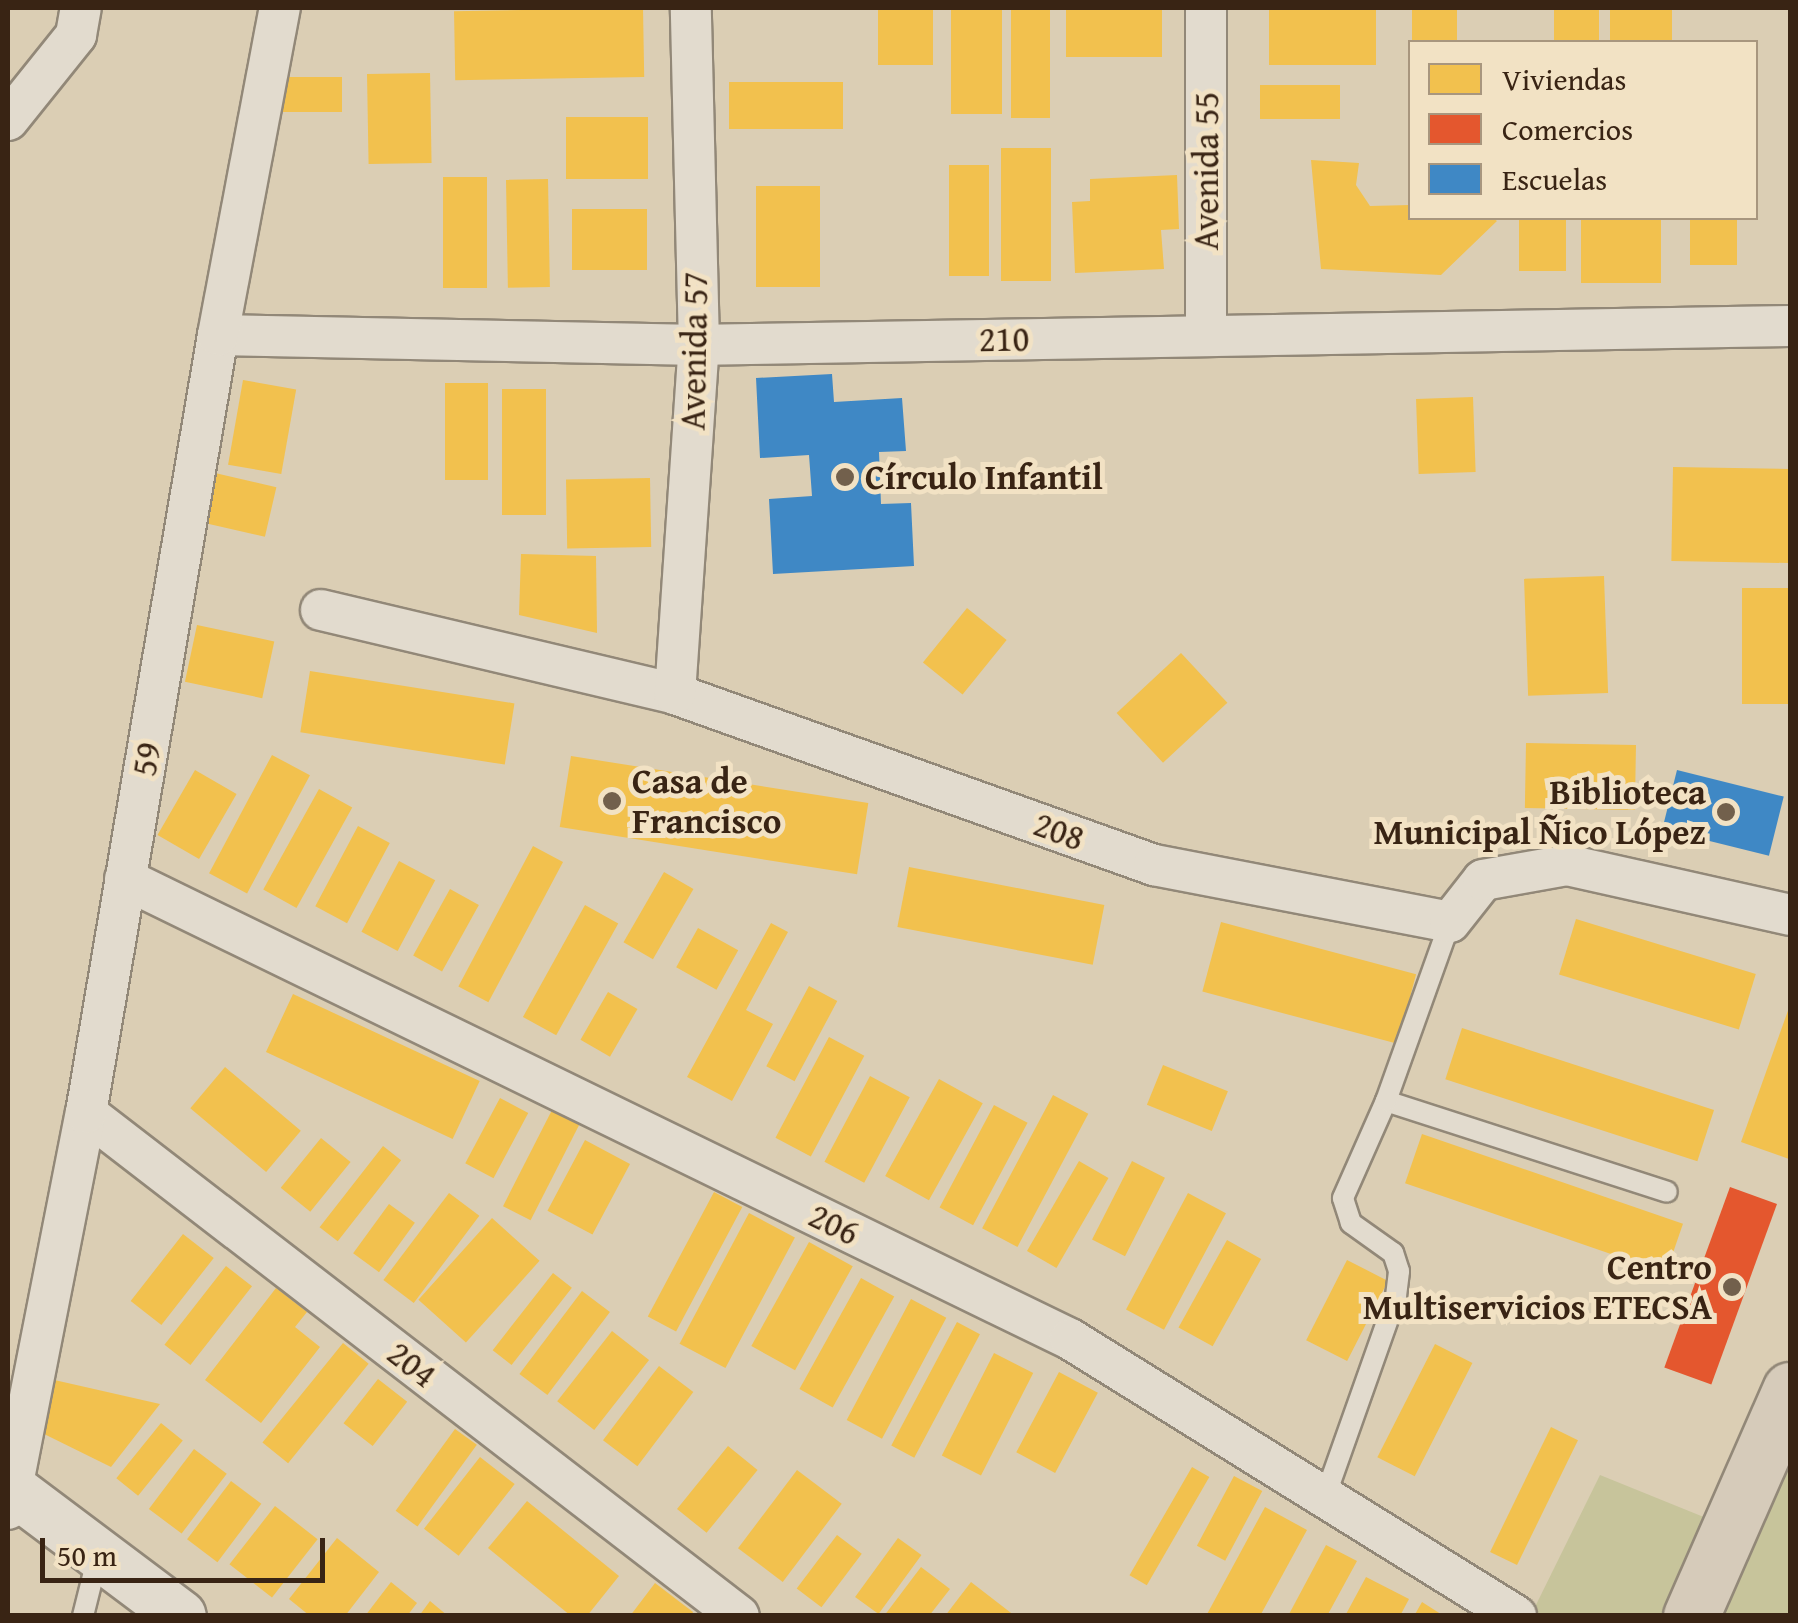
<!DOCTYPE html>
<meta charset="utf-8">
<style>
body{margin:0}
#map{position:relative;width:1798px;height:1623px;overflow:hidden;background:#dbceb4;font-family:"Gentium Book Plus",serif}
div>[style]{position:absolute}
[style*='--x']{left:calc(var(--x)*1px);top:calc(var(--y)*1px);width:calc(var(--w)*1px);rotate:calc(var(--a)*1deg)}
.green>*{inset:0;background:#c7c49b}
.homes>*{inset:0;background:#f2c14e;transform-origin:0 0}
.shops>*{inset:0;background:#e4572e;transform-origin:0 0}
.schools>*{inset:0;background:#3f88c5;transform-origin:0 0}
.roads{filter:drop-shadow(2px 0 #928878) drop-shadow(-2px 0 #928878) drop-shadow(0 2px #928878) drop-shadow(0 -2px #928878)}
.service>*{height:20px;margin:-10px;padding:0 10px;transform-origin:10px;border-radius:10px;background:#e2dbce}
.minor>*{height:40px;margin:-20px;padding:0 20px;transform-origin:20px;border-radius:20px;background:#e2dbce}
.tertiary>*{height:50px;margin:-25px;padding:0 25px;transform-origin:25px;border-radius:25px;background:#e2dbce}
.primary>*{height:55px;margin:-27.5px;padding:0 27.5px;transform-origin:27.5px;border-radius:27.5px;background:#d6cbba}
.dots>*{width:28px;height:28px;translate:-50% -50%;box-sizing:border-box;border:5px solid #f2e2c4;border-radius:50%}
span{translate:-50% -50%;white-space:nowrap;text-align:center;line-height:1.15;-webkit-text-stroke:10px #f2e2c4;paint-order:stroke}
.street-label{font-size:35px;color:#392414}
.poi-label{font-size:35px;color:#392414;font-weight:700}
.left{translate:0 -50%;text-align:left}
.right{translate:-100% -50%;text-align:right}
.frame{position:absolute;inset:0;border:10px solid #392414;pointer-events:none}
.legend{position:absolute;left:1408px;top:40px;width:350px;height:180px;box-sizing:border-box;background:#f2e2c4;border:2px solid #a8967e;margin:0;padding:12px 18px;list-style:none;font-size:30px;color:#392414}
.legend li{display:flex;align-items:center;gap:20px;height:50px}
.legend b{width:50px;border:2px solid #a8967e}
.scale{position:absolute;left:40px;top:1538px;width:285px;height:45px;box-sizing:border-box;border:5px solid #392414;border-top:0;padding-left:12px;font-size:30px;line-height:35px;white-space:nowrap;color:#392414;-webkit-text-stroke:8px #f2e2c4;paint-order:stroke}
</style>
<div id="map">
<div class="green">
<div style="clip-path:polygon(1790px 1453px,1790px 1615px,1719px 1615px)"></div>
<div style="clip-path:polygon(1600px 1475px,1721px 1524px,1670px 1615px,1532px 1613px)"></div>
</div>
<div class="homes">
<div style="left:643px;top:8px;width:69px;height:189px;rotate:89deg"></div>
<div style="left:878px;top:8px;width:55px;height:57px"></div>
<div style="left:951px;top:8px;width:51px;height:106px"></div>
<div style="left:1011px;top:8px;width:39px;height:110px"></div>
<div style="left:1066px;top:8px;width:96px;height:49px"></div>
<div style="left:1269px;top:8px;width:107px;height:57px"></div>
<div style="left:1412px;top:8px;width:45px;height:34px"></div>
<div style="left:1554px;top:8px;width:45px;height:34px"></div>
<div style="left:1610px;top:8px;width:62px;height:33px"></div>
<div style="left:430px;top:73px;width:90px;height:63px;rotate:89deg"></div>
<div style="left:342px;top:77px;width:35px;height:59px;rotate:90deg"></div>
<div style="left:843px;top:82px;width:47px;height:114px;rotate:90deg"></div>
<div style="left:1260px;top:85px;width:80px;height:34px"></div>
<div style="left:648px;top:117px;width:62px;height:82px;rotate:90deg"></div>
<div style="left:1051px;top:148px;width:133px;height:50px;rotate:90deg"></div>
<div style="clip-path:polygon(1311px 160px,1359px 163px,1356px 185px,1370px 206px,1410px 205px,1410px 218px,1493px 218px,1497px 221px,1441px 275px,1321px 269px)"></div>
<div style="left:949px;top:165px;width:40px;height:111px"></div>
<div style="clip-path:polygon(1177px 175px,1179px 229px,1161px 230px,1164px 269px,1075px 273px,1072px 202px,1090px 201px,1090px 179px)"></div>
<div style="left:443px;top:177px;width:44px;height:111px"></div>
<div style="left:548px;top:179px;width:108px;height:42px;rotate:89deg"></div>
<div style="left:756px;top:186px;width:64px;height:101px"></div>
<div style="left:647px;top:209px;width:61px;height:75px;rotate:90deg"></div>
<div style="left:1519px;top:218px;width:47px;height:53px"></div>
<div style="left:1581px;top:218px;width:80px;height:65px"></div>
<div style="left:1690px;top:218px;width:47px;height:47px"></div>
<div style="left:243px;top:380px;width:54px;height:86px;rotate:10deg"></div>
<div style="left:445px;top:383px;width:43px;height:97px"></div>
<div style="left:502px;top:389px;width:44px;height:126px"></div>
<div style="left:1473px;top:397px;width:75px;height:57px;rotate:88deg"></div>
<div style="left:1673px;top:467px;width:117px;height:94px;rotate:1deg"></div>
<div style="left:215px;top:473px;width:63px;height:51px;rotate:13deg"></div>
<div style="left:650px;top:478px;width:69px;height:84px;rotate:89deg"></div>
<div style="clip-path:polygon(521px 554px,596px 556px,597px 633px,519px 615px)"></div>
<div style="left:1604px;top:576px;width:117px;height:80px;rotate:88deg"></div>
<div style="left:1790px;top:588px;width:116px;height:48px;rotate:90deg"></div>
<div style="left:967px;top:608px;width:51px;height:70px;rotate:39deg"></div>
<div style="left:197px;top:625px;width:79px;height:58px;rotate:12deg"></div>
<div style="left:1181px;top:653px;width:68px;height:88px;rotate:47deg"></div>
<div style="left:310px;top:671px;width:207px;height:62px;rotate:9deg"></div>
<div style="left:1526px;top:743px;width:110px;height:65px;rotate:1deg"></div>
<div style="left:272px;top:755px;width:43px;height:134px;rotate:28deg"></div>
<div style="left:571px;top:756px;width:301px;height:72px;rotate:9deg"></div>
<div style="left:195px;top:770px;width:48px;height:75px;rotate:30deg"></div>
<div style="left:319px;top:789px;width:38px;height:115px;rotate:29deg"></div>
<div style="left:358px;top:826px;width:36px;height:91px;rotate:28deg"></div>
<div style="left:533px;top:846px;width:34px;height:159px;rotate:28deg"></div>
<div style="left:399px;top:861px;width:41px;height:80px;rotate:28deg"></div>
<div style="left:909px;top:867px;width:199px;height:61px;rotate:11deg"></div>
<div style="left:664px;top:872px;width:34px;height:81px;rotate:30deg"></div>
<div style="left:450px;top:889px;width:33px;height:76px;rotate:29deg"></div>
<div style="left:585px;top:905px;width:38px;height:128px;rotate:29deg"></div>
<div style="left:1576px;top:919px;width:188px;height:58px;rotate:17deg"></div>
<div style="left:1221px;top:922px;width:202px;height:72px;rotate:15deg"></div>
<div style="clip-path:polygon(771px 923px,788px 932px,746px 1010px,773px 1024px,732px 1101px,687px 1077px)"></div>
<div style="left:698px;top:928px;width:46px;height:45px;rotate:29deg"></div>
<div style="left:809px;top:986px;width:32px;height:91px;rotate:28deg"></div>
<div style="left:608px;top:992px;width:34px;height:55px;rotate:30deg"></div>
<div style="left:293px;top:994px;width:206px;height:64px;rotate:25deg"></div>
<div style="clip-path:polygon(1790px 1005px,1790px 1155px,1789px 1159px,1741px 1142px)"></div>
<div style="left:1462px;top:1028px;width:265px;height:54px;rotate:18deg"></div>
<div style="left:829px;top:1037px;width:40px;height:114px;rotate:28deg"></div>
<div style="left:1163px;top:1065px;width:70px;height:43px;rotate:22deg"></div>
<div style="left:225px;top:1067px;width:99px;height:54px;rotate:40deg"></div>
<div style="left:870px;top:1076px;width:45px;height:97px;rotate:28deg"></div>
<div style="left:939px;top:1079px;width:50px;height:111px;rotate:29deg"></div>
<div style="left:1053px;top:1095px;width:40px;height:151px;rotate:28deg"></div>
<div style="left:500px;top:1098px;width:32px;height:74px;rotate:28deg"></div>
<div style="left:994px;top:1105px;width:38px;height:116px;rotate:28deg"></div>
<div style="left:552px;top:1110px;width:31px;height:108px;rotate:27deg"></div>
<div style="left:1422px;top:1134px;width:276px;height:52px;rotate:19deg"></div>
<div style="left:321px;top:1138px;width:38px;height:64px;rotate:39deg"></div>
<div style="left:585px;top:1140px;width:51px;height:80px;rotate:28deg"></div>
<div style="left:383px;top:1146px;width:23px;height:103px;rotate:38deg"></div>
<div style="left:1079px;top:1161px;width:34px;height:104px;rotate:30deg"></div>
<div style="left:1132px;top:1161px;width:37px;height:88px;rotate:27deg"></div>
<div style="left:714px;top:1192px;width:32px;height:141px;rotate:28deg"></div>
<div style="left:449px;top:1193px;width:38px;height:109px;rotate:37deg"></div>
<div style="left:1188px;top:1193px;width:43px;height:132px;rotate:28deg"></div>
<div style="left:389px;top:1204px;width:32px;height:61px;rotate:36deg"></div>
<div style="left:749px;top:1213px;width:52px;height:148px;rotate:28deg"></div>
<div style="left:492px;top:1218px;width:64px;height:110px;rotate:42deg"></div>
<div style="left:183px;top:1234px;width:39px;height:85px;rotate:38deg"></div>
<div style="left:1227px;top:1240px;width:39px;height:100px;rotate:29deg"></div>
<div style="left:809px;top:1242px;width:50px;height:119px;rotate:29deg"></div>
<div style="left:1347px;top:1260px;width:46px;height:90px;rotate:27deg"></div>
<div style="left:226px;top:1266px;width:33px;height:100px;rotate:38deg"></div>
<div style="left:553px;top:1273px;width:24px;height:98px;rotate:38deg"></div>
<div style="left:861px;top:1278px;width:38px;height:127px;rotate:29deg"></div>
<div style="clip-path:polygon(276px 1288px,307px 1312px,295px 1327px,320px 1347px,261px 1423px,205px 1380px)"></div>
<div style="left:582px;top:1291px;width:35px;height:104px;rotate:37deg"></div>
<div style="left:911px;top:1299px;width:40px;height:137px;rotate:28deg"></div>
<div style="left:957px;top:1322px;width:26px;height:140px;rotate:28deg"></div>
<div style="left:612px;top:1331px;width:47px;height:89px;rotate:38deg"></div>
<div style="left:343px;top:1343px;width:33px;height:128px;rotate:39deg"></div>
<div style="left:1435px;top:1344px;width:42px;height:127px;rotate:27deg"></div>
<div style="left:994px;top:1353px;width:44px;height:115px;rotate:27deg"></div>
<div style="left:659px;top:1366px;width:43px;height:93px;rotate:37deg"></div>
<div style="left:1059px;top:1372px;width:44px;height:91px;rotate:28deg"></div>
<div style="clip-path:polygon(50px 1379px,160px 1404px,111px 1467px,40px 1432px)"></div>
<div style="left:378px;top:1379px;width:37px;height:56px;rotate:38deg"></div>
<div style="left:161px;top:1423px;width:28px;height:71px;rotate:39deg"></div>
<div style="left:1551px;top:1427px;width:30px;height:139px;rotate:26deg"></div>
<div style="left:455px;top:1429px;width:27px;height:101px;rotate:36deg"></div>
<div style="left:728px;top:1446px;width:38px;height:81px;rotate:39deg"></div>
<div style="left:194px;top:1449px;width:41px;height:75px;rotate:37deg"></div>
<div style="left:480px;top:1457px;width:44px;height:91px;rotate:38deg"></div>
<div style="left:1192px;top:1467px;width:20px;height:125px;rotate:30deg"></div>
<div style="left:797px;top:1470px;width:56px;height:98px;rotate:37deg"></div>
<div style="left:1234px;top:1476px;width:32px;height:79px;rotate:28deg"></div>
<div style="left:231px;top:1481px;width:38px;height:73px;rotate:37deg"></div>
<div style="clip-path:polygon(527px 1501px,619px 1576px,587px 1616px,571px 1616px,488px 1548px)"></div>
<div style="left:275px;top:1506px;width:54px;height:74px;rotate:38deg"></div>
<div style="clip-path:polygon(1265px 1507px,1307px 1530px,1260px 1616px,1206px 1616px)"></div>
<div style="left:837px;top:1535px;width:31px;height:67px;rotate:37deg"></div>
<div style="clip-path:polygon(337px 1538px,379px 1572px,345px 1616px,310px 1616px,289px 1599px)"></div>
<div style="left:898px;top:1538px;width:29px;height:73px;rotate:36deg"></div>
<div style="clip-path:polygon(1326px 1545px,1357px 1561px,1327px 1616px,1288px 1616px)"></div>
<div style="clip-path:polygon(921px 1567px,950px 1589px,929px 1616px,884px 1616px)"></div>
<div style="clip-path:polygon(1366px 1577px,1409px 1599px,1400px 1616px,1345px 1616px)"></div>
<div style="clip-path:polygon(391px 1582px,417px 1603px,407px 1616px,365px 1616px)"></div>
<div style="clip-path:polygon(971px 1582px,1015px 1616px,945px 1616px)"></div>
<div style="clip-path:polygon(655px 1583px,693px 1612px,691px 1616px,630px 1616px)"></div>
<div style="clip-path:polygon(430px 1601px,448px 1616px,419px 1616px)"></div>
<div style="clip-path:polygon(1422px 1602px,1444px 1616px,1414px 1616px)"></div>
</div>
<div class="shops">
<div style="left:1730px;top:1187px;width:50px;height:192px;rotate:20deg"></div>
</div>
<div class="schools">
<div style="clip-path:polygon(832px 374px,834px 402px,902px 398px,906px 451px,879px 452px,881px 504px,911px 503px,914px 566px,773px 574px,769px 499px,812px 496px,809px 455px,760px 458px,756px 378px)"></div>
<div style="left:1677px;top:770px;width:110px;height:61px;rotate:14deg"></div>
</div>
<div class="roads">
<div class="service">
<div style="--x:1386;--y:1101;--w:295;--a:17.9"></div>
<div style="--x:1325;--y:1497;--w:213;--a:-70.5"></div>
<div style="--x:1396;--y:1296;--w:25;--a:-83"></div>
<div style="--x:1399;--y:1271;--w:19;--a:-108"></div>
<div style="--x:1393;--y:1253;--w:52;--a:-144.5"></div>
<div style="--x:1351;--y:1223;--w:26;--a:-108"></div>
<div style="--x:1343;--y:1198;--w:106;--a:-66.1"></div>
<div style="--x:1386;--y:1101;--w:190;--a:-70.3"></div>
<div style="--x:83;--y:1616;--w:62;--a:-76"></div>
</div>
<div class="minor">
<div style="--x:8;--y:120;--w:109;--a:-51.3"></div>
<div style="--x:76;--y:35;--w:27;--a:-80"></div>
<div style="--x:218;--y:335;--w:481;--a:1.2"></div>
<div style="--x:699;--y:345;--w:1091;--a:-1"></div>
<div style="--x:1206;--y:335;--w:327;--a:-90"></div>
<div style="--x:321;--y:610;--w:364;--a:13.3"></div>
<div style="--x:675;--y:694;--w:509;--a:19.65"></div>
<div style="--x:1154;--y:865;--w:301;--a:10.9"></div>
<div style="--x:1450;--y:922;--w:53;--a:-51.8"></div>
<div style="--x:1483;--y:880;--w:85;--a:-10.1"></div>
<div style="--x:1567;--y:865;--w:229;--a:12.6"></div>
<div style="--x:675;--y:694;--w:350;--a:-86.1"></div>
<div style="--x:699;--y:345;--w:337;--a:-91.4"></div>
<div style="--x:125;--y:879;--w:1051;--a:25.96"></div>
<div style="--x:1070;--y:1339;--w:525;--a:31.84"></div>
<div style="--x:86;--y:1113;--w:824;--a:37.61"></div>
<div style="--x:8;--y:1509;--w:404;--a:-78.9"></div>
<div style="--x:86;--y:1113;--w:789;--a:-80.37"></div>
<div style="--x:218;--y:335;--w:333;--a:-79.3"></div>
</div>
<div class="tertiary">
<div style="--x:8;--y:1486;--w:216;--a:36.9"></div>
</div>
<div class="primary">
<div style="--x:1691;--y:1616;--w:247;--a:-66.3"></div>
</div>
</div>
<div class="dots">
<div style="left:845px;top:477px;background:#72604c"></div>
<div style="left:612px;top:801px;background:#72604c"></div>
<div style="left:1726px;top:812px;background:#72604c"></div>
<div style="left:1732px;top:1287px;background:#72604c"></div>
</div>
<div class="street-label">
<span style="left:1206px;top:171px;rotate:-90deg">Avenida 55</span>
<span style="left:1004px;top:339px;rotate:-1deg">210</span>
<span style="left:694px;top:351px;rotate:-89deg">Avenida 57</span>
<span style="left:146px;top:759px;rotate:-80deg">59</span>
<span style="left:1059px;top:831px;rotate:20deg">208</span>
<span style="left:834px;top:1224px;rotate:26deg">206</span>
<span style="left:412px;top:1364px;rotate:38deg">204</span>
</div>
<div class="poi-label">
<span class="left" style="left:865px;top:477px">Círculo Infantil</span>
<span class="left" style="left:632px;top:801px">Casa de<br>Francisco</span>
<span class="right" style="left:1706px;top:812px">Biblioteca<br>Municipal Ñico López</span>
<span class="right" style="left:1712px;top:1287px">Centro<br>Multiservicios ETECSA</span>
</div>
<div class="frame"></div>
<ul class="legend">
<li><b style="height:28px;background:#f2c14e"></b>Viviendas</li>
<li><b style="height:28px;background:#e4572e"></b>Comercios</li>
<li><b style="height:28px;background:#3f88c5"></b>Escuelas</li>
</ul>
<div class="scale">50 m</div>
</div>
